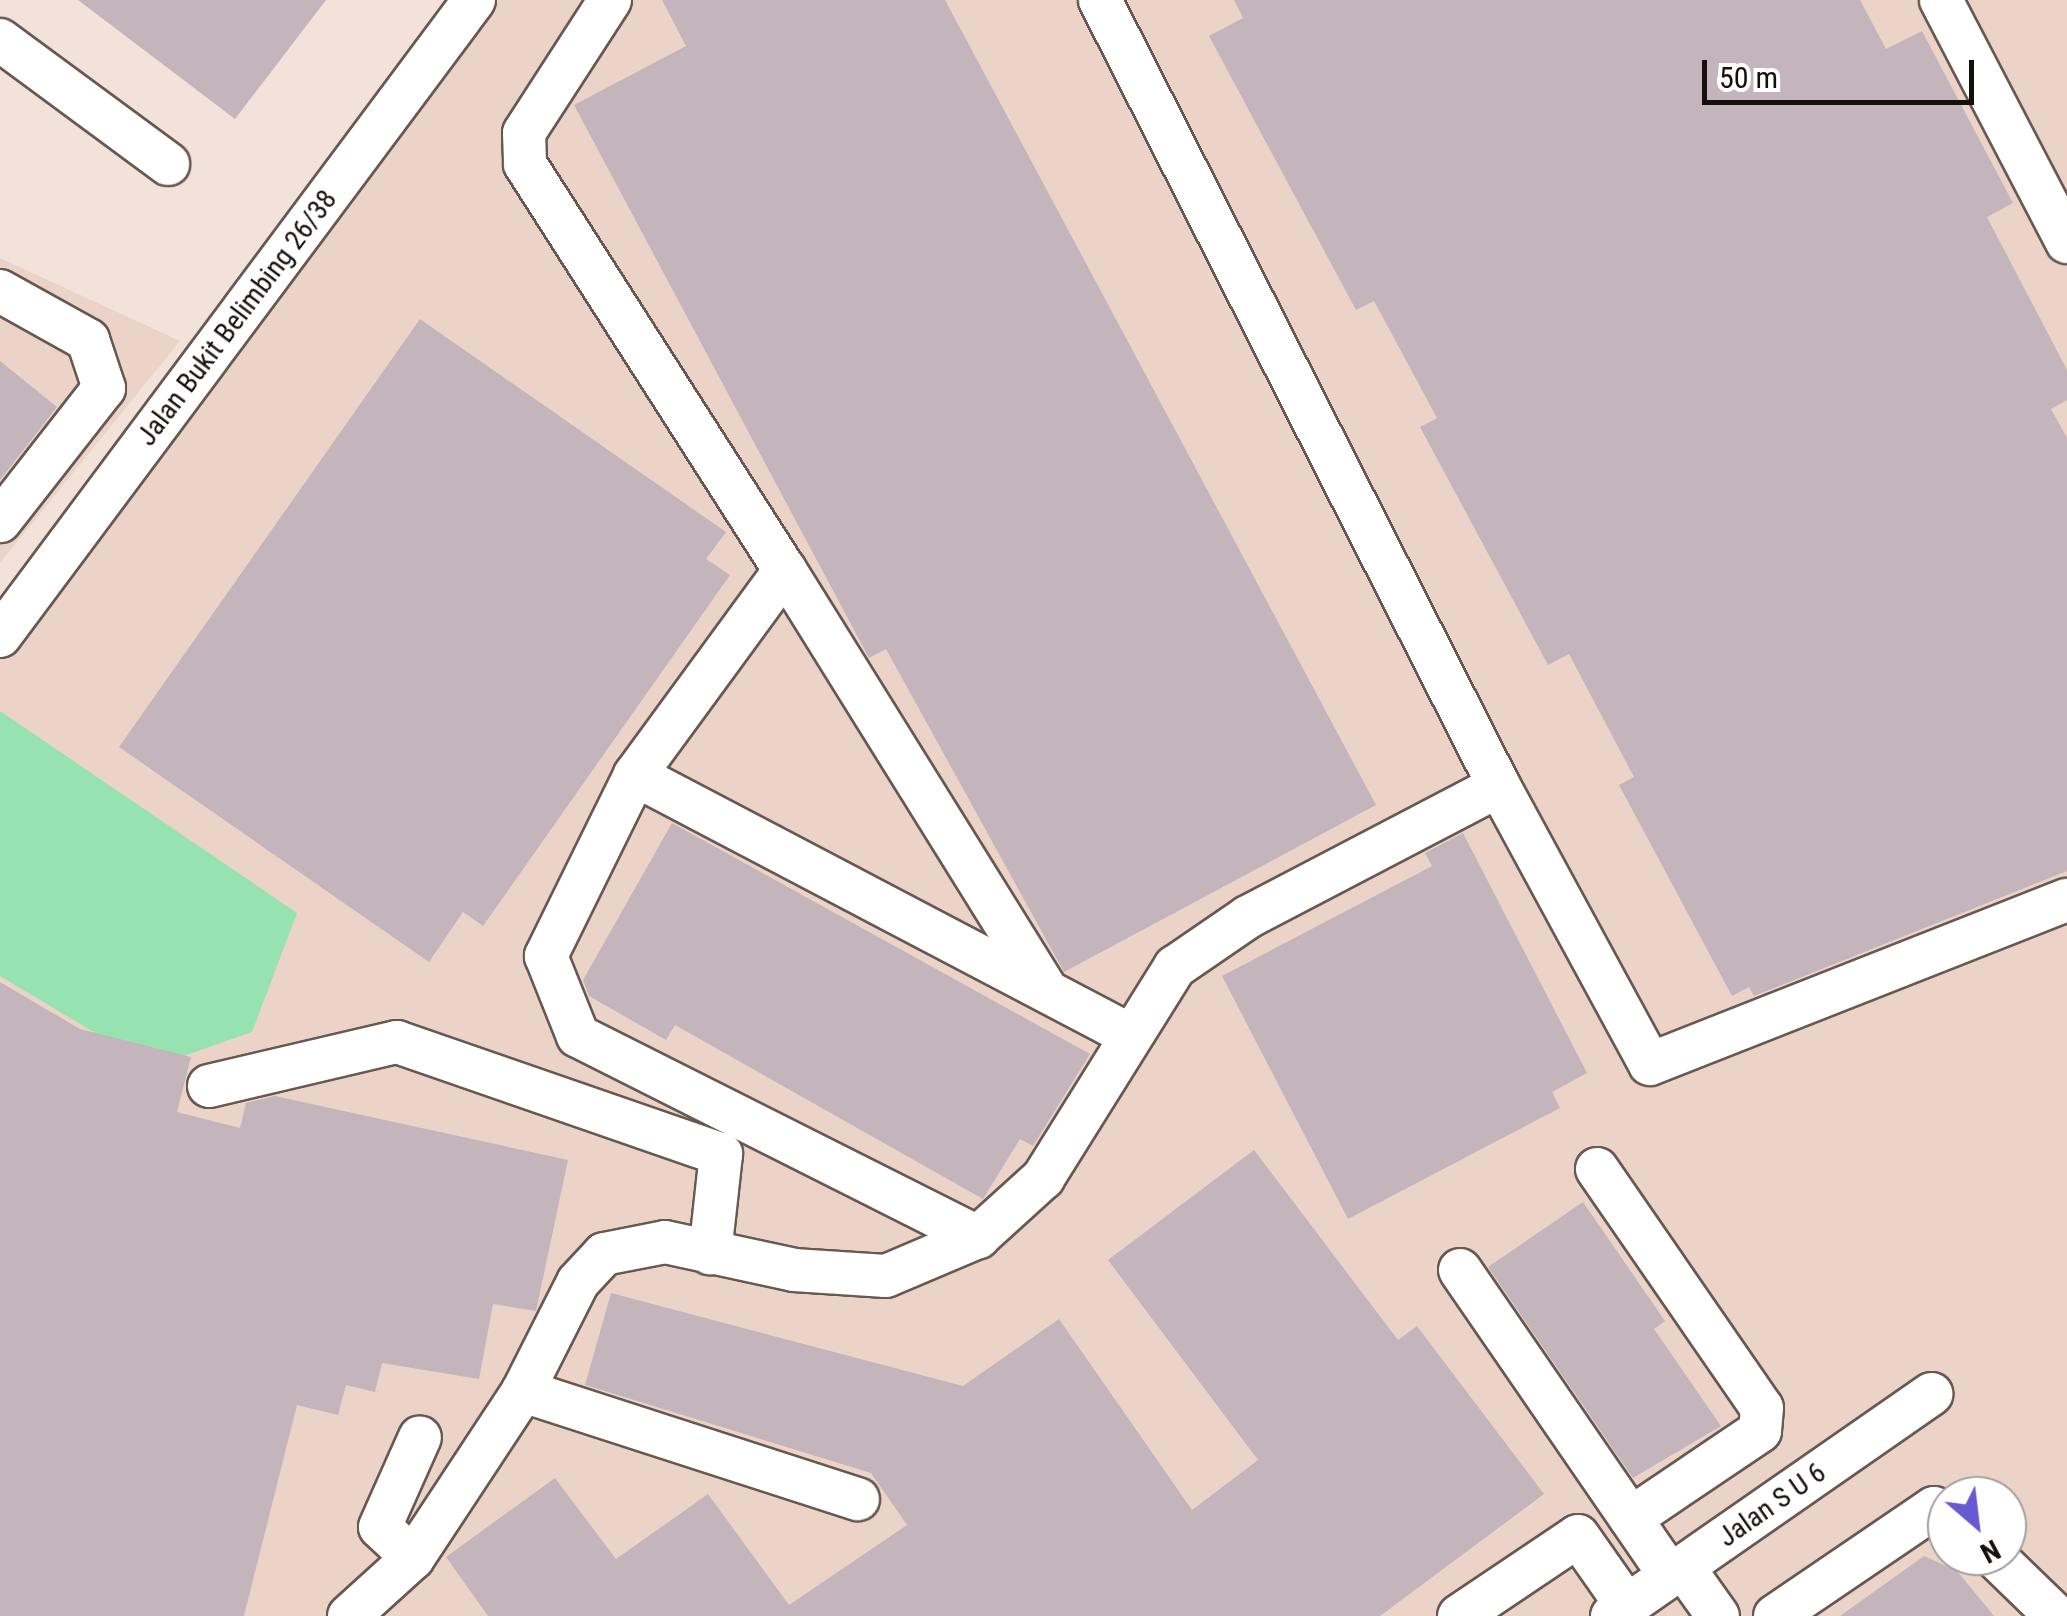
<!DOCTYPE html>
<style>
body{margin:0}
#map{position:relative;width:2067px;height:1616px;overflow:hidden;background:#f2e2da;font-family:"Roboto Condensed",sans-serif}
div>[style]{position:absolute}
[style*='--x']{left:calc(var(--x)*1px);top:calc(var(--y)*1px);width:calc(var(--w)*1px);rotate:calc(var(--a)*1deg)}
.built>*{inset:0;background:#ebd4c7}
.green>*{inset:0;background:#97e2b1}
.building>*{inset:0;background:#c4b5bc}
.roads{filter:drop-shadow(2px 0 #675952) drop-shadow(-2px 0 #675952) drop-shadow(0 2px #675952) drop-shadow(0 -2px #675952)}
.minor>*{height:42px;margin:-21px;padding:0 21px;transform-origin:21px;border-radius:21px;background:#fff}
span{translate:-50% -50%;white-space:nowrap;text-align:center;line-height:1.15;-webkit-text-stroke:8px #fff;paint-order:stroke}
.street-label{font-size:28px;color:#15100d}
.north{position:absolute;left:1927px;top:1476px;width:100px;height:100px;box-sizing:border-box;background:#fff;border:2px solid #a19f9e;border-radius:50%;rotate:152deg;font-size:28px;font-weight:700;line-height:40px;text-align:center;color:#15100d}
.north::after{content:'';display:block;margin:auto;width:35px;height:45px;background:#6659d2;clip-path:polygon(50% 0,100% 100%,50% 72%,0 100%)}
.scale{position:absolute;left:1702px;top:60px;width:272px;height:45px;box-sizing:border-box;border:5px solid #15100d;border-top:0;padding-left:12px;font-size:30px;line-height:35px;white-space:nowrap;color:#15100d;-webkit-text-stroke:8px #fff;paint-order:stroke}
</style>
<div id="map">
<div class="built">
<div style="clip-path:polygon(evenodd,498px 0,2067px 0,2067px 1616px,0 1616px,0 650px,498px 0,1947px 1496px,2007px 1496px,2007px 1556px,1947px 1556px,1947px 1496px)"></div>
<div style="clip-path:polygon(0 258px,180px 341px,0 563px)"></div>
</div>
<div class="green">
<div style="clip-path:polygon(0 711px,297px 913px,252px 1032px,152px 1067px,0 976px)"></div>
</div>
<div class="building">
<div style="clip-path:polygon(78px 0,326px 0,235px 119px)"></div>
<div style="clip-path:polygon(662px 0,945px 0,1376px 805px,1064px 972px,886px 649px,869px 658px,574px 105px,686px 46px)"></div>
<div style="clip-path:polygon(1234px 0,1860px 0,1886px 49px,1922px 31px,2013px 203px,1987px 217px,2067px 370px,2067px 400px,2051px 409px,2067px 438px,2067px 871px,1754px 996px,1749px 987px,1732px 996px,1619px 785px,1634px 777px,1569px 654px,1548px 665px,1420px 427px,1437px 418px,1374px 301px,1356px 310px,1209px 36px,1243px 18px)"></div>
<div style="clip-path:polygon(420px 319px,726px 532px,706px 559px,730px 575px,483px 926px,463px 912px,429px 962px,119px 747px)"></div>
<div style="clip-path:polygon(0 361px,57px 407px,0 480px)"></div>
<div style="clip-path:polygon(672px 823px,1090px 1054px,1033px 1146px,1020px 1139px,983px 1199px,675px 1025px,666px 1040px,589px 996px,583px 980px)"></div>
<div style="clip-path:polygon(1463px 833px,1587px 1073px,1552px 1092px,1560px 1108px,1348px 1219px,1222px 976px,1432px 866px,1425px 853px)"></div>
<div style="clip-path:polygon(0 982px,80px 1029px,191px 1057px,177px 1112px,240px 1128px,246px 1103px,275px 1096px,568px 1160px,536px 1311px,493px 1304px,479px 1379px,382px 1363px,375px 1392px,346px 1385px,338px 1415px,297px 1405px,244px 1616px,0 1616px)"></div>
<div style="clip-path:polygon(1254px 1150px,1398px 1340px,1417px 1326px,1544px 1494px,1380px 1616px,488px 1616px,446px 1557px,555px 1478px,616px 1559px,708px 1494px,789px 1605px,907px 1525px,871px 1473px,585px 1385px,611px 1293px,963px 1386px,1059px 1319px,1192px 1510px,1258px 1460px,1108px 1260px)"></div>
<div style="clip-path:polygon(1583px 1202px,1665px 1321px,1654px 1329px,1721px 1426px,1633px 1478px,1488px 1267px)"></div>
<div style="clip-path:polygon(1924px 1556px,1957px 1571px,1994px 1616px,1840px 1616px)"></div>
</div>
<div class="roads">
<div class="minor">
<div style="--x:610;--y:0;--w:158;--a:122.9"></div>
<div style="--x:524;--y:133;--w:31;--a:88"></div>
<div style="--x:525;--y:164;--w:482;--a:57.4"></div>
<div style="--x:785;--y:570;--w:254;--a:126.2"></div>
<div style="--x:635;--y:775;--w:202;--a:116.2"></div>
<div style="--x:546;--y:956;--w:86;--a:68.2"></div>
<div style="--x:578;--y:1036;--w:448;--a:26.7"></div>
<div style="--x:1100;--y:0;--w:881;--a:63.09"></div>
<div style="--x:1941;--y:0;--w:273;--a:62.5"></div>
<div style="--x:0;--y:40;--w:209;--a:36.4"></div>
<div style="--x:0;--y:291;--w:101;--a:29.1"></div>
<div style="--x:88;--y:340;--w:51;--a:71.6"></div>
<div style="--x:104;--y:388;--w:169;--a:128"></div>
<div style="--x:785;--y:570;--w:496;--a:58.1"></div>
<div style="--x:0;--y:636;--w:793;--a:-53.3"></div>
<div style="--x:635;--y:775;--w:557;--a:27.72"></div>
<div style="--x:209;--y:1086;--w:193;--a:-13.2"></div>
<div style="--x:397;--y:1042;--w:343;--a:19.1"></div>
<div style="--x:721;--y:1154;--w:100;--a:96.3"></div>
<div style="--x:1597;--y:1169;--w:290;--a:55.4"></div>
<div style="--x:1762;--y:1408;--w:23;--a:95"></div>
<div style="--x:1760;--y:1431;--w:156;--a:146"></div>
<div style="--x:1460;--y:1270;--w:371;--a:55.5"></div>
<div style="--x:523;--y:1391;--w:352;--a:17.9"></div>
<div style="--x:1994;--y:1556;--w:86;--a:44.1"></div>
<div style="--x:413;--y:1558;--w:45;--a:-136.8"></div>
<div style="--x:380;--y:1527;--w:98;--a:-66"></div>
<div style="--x:1683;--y:1567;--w:60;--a:54.5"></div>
<div style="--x:349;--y:1616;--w:86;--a:-42.2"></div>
<div style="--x:413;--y:1558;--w:200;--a:-56.6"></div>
<div style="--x:523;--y:1391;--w:122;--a:-63.2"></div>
<div style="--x:578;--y:1282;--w:38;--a:-47"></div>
<div style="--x:604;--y:1254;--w:62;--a:-11.1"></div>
<div style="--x:665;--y:1242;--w:132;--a:12.2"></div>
<div style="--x:794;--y:1270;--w:92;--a:3.7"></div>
<div style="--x:886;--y:1276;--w:100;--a:-23"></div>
<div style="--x:978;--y:1237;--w:88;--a:-42.2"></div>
<div style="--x:1043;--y:1178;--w:249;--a:-58"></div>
<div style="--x:1175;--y:967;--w:88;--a:-34.4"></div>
<div style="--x:1248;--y:917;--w:283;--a:-27.6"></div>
<div style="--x:1499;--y:786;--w:316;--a:61.5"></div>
<div style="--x:1650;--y:1064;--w:448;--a:-21.5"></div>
<div style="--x:1459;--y:1616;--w:143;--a:-33.9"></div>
<div style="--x:1578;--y:1536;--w:85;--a:55"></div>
<div style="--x:1612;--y:1616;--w:389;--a:-34.8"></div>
<div style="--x:1775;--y:1616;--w:192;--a:-34.2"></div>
<div style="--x:1934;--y:1508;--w:16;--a:38"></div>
</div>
</div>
<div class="street-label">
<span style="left:237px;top:318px;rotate:-53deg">Jalan Bukit Belimbing 26/38</span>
<span style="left:1772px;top:1505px;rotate:-35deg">Jalan S U 6</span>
</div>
<div class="north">N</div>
<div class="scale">50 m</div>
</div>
